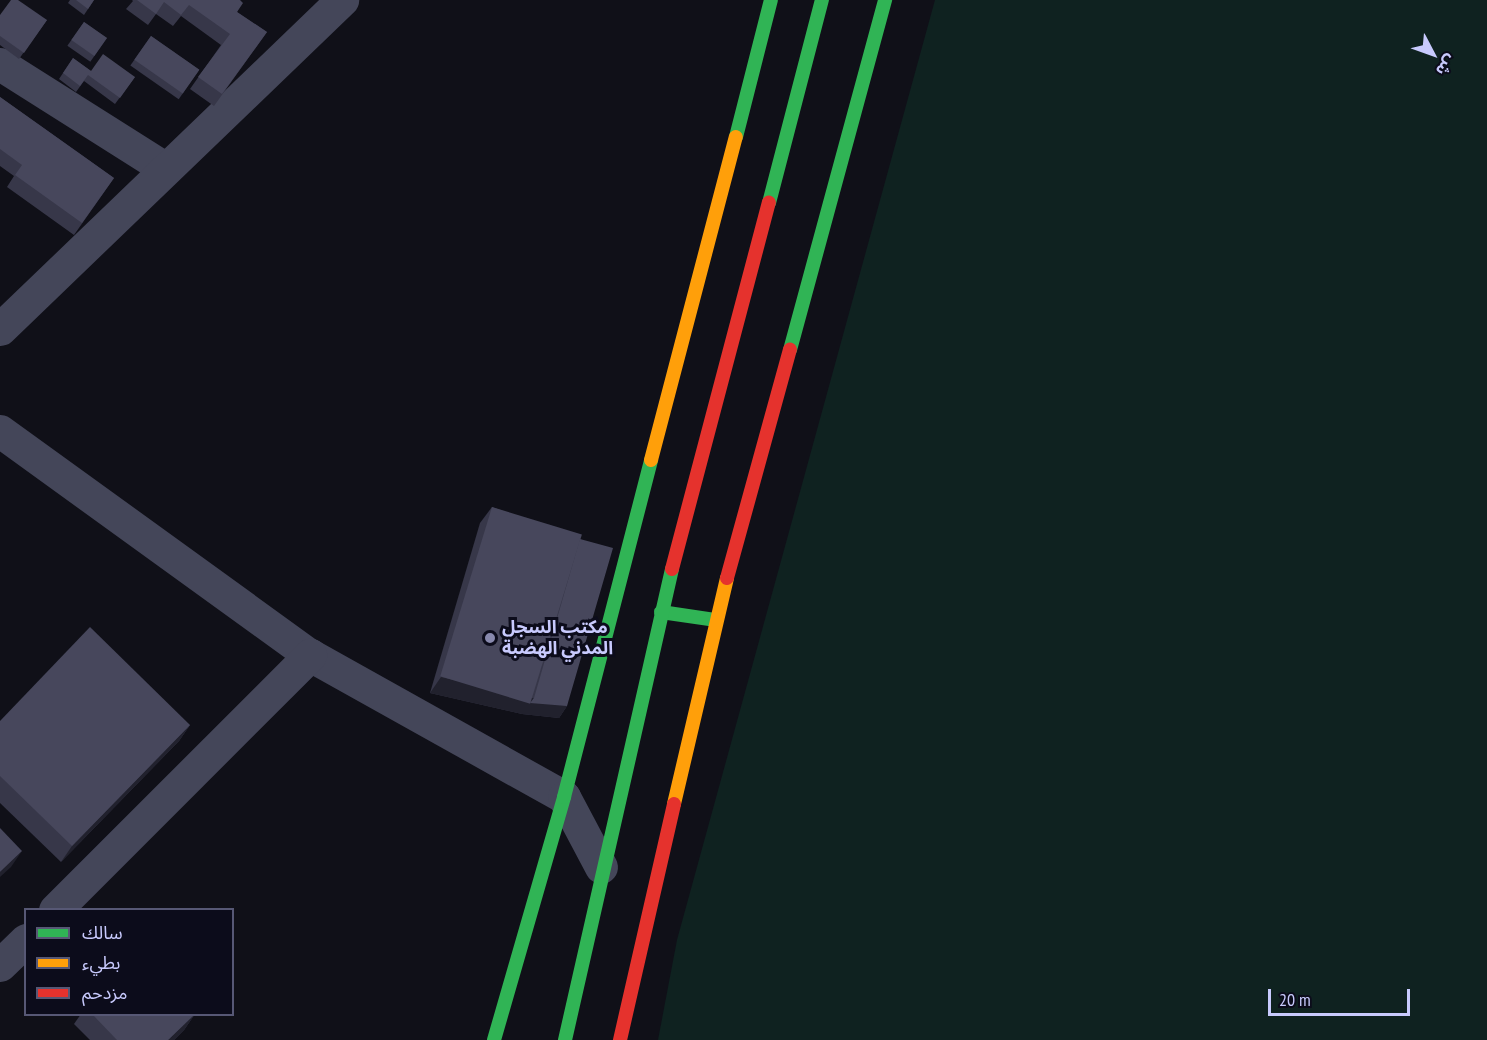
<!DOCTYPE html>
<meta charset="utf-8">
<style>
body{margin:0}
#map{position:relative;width:1487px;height:1040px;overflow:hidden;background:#101018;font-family:"PT Sans Narrow","Noto Sans Arabic",sans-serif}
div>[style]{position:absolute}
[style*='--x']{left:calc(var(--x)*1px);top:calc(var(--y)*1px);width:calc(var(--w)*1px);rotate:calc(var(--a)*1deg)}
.green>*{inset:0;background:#0f2220}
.street>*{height:33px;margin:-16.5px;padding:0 16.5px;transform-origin:16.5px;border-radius:16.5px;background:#444659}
.fast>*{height:14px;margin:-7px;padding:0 7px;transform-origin:7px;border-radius:7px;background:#30b455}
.slow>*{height:14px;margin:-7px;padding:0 7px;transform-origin:7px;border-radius:7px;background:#ff9f0a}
.jam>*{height:14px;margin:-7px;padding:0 7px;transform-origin:7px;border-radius:7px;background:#e5322d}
.wall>*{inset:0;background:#373749;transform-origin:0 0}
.shaded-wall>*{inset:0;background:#21212d}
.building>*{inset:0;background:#47475c;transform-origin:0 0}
.dots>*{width:16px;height:16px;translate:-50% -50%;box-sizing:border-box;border:3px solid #0c0c1b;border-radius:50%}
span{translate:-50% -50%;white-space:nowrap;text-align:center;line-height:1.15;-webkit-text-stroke:6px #0c0c1b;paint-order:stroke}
.poi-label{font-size:18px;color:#c8cafd;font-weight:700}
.left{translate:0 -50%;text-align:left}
.legend{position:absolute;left:24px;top:908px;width:210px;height:108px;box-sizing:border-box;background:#0c0c1b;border:2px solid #575875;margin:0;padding:8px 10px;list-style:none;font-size:18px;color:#c8cafd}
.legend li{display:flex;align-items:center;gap:12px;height:30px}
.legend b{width:30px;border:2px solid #575875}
.north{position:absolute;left:1403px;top:24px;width:60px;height:60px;-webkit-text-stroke:4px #0c0c1b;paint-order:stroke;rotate:131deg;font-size:16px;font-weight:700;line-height:24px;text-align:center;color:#c8cafd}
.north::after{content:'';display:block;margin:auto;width:21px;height:27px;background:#c8cafd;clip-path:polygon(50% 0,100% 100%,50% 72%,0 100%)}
.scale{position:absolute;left:1268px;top:989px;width:142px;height:27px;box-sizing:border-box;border:3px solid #c8cafd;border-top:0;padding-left:8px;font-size:18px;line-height:21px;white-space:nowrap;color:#c8cafd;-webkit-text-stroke:4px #0c0c1b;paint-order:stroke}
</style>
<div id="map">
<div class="green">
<div style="clip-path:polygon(935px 0,1487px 0,1487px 1040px,658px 1040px,677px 940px)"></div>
</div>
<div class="street">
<div style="--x:0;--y:64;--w:196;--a:32.3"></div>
<div style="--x:0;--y:329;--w:475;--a:-43.9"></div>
<div style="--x:0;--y:431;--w:382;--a:35.9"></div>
<div style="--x:310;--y:655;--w:291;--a:29.2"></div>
<div style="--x:564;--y:797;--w:79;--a:62.1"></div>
<div style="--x:55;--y:910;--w:361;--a:-45"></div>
<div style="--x:0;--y:965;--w:36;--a:-44"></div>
</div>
<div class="fast">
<div style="--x:736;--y:137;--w:141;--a:-75.7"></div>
<div style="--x:769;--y:203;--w:210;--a:-75.4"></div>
<div style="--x:790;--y:350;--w:363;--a:-74.8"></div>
<div style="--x:661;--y:612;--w:56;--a:8.3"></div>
<div style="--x:494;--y:1040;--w:253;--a:-73.9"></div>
<div style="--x:564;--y:797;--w:348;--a:-75.5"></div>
<div style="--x:565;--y:1040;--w:483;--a:-77.2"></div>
</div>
<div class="slow">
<div style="--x:651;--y:460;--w:334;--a:-75.3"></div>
<div style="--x:674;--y:804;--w:232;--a:-76.8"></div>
</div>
<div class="jam">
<div style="--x:672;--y:569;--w:379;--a:-75.2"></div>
<div style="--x:727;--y:578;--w:237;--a:-74.6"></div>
<div style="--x:620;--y:1040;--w:242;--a:-77.1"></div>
</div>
<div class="wall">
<div style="clip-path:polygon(70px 0,94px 0,84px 15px,68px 3px)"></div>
<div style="clip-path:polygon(132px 0,240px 0,237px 12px,267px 32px,214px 106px,190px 89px,221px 45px,181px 16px,173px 26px,156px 14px,148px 25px,126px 9px,133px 1px)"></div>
<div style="clip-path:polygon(0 15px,47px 20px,19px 59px,0 45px)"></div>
<div style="left:84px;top:22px;width:28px;height:29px;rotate:35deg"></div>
<div style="left:151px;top:36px;width:59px;height:36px;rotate:35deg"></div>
<div style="clip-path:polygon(73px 58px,91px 71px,135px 77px,115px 104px,84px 81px,76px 92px,59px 79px)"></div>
<div style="clip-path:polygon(0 97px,114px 178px,74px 235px,7px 187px,14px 176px,0 166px)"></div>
<div style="clip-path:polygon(492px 507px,580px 539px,567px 706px,559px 718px,522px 714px,430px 693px,480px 523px)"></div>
<div style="clip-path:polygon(0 721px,190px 725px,179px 741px,61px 862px,0 803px)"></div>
<div style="clip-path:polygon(81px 1014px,195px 1014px,184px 1030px,174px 1040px,90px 1040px,74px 1024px)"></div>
</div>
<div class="shaded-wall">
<div style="clip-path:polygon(441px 677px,567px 706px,559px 718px,522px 714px,430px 693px)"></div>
<div style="clip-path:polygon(190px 725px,179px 741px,61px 862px,72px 846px)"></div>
<div style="clip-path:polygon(22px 851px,11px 867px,0 877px,0 872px)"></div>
<div style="clip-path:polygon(195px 1014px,184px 1030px,174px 1040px,168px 1040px)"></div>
</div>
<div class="building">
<div style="clip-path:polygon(11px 0,18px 0,47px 20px,24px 53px,0 36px,0 15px)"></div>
<div style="clip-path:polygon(76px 0,94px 0,88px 9px)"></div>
<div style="clip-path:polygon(137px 0,240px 0,243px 3px,237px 12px,267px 32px,222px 94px,198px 77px,230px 34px,189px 5px,181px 15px,164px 2px,156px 14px)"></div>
<div style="left:84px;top:22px;width:28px;height:22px;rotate:35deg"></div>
<div style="left:151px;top:36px;width:59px;height:29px;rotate:35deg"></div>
<div style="clip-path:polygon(103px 54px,135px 77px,120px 98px,88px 75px,80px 86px,63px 73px,73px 58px,91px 71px)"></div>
<div style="clip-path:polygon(0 97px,114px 178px,82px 223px,15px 175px,22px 165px,0 149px)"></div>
<div style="left:492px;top:507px;width:94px;height:177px;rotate:17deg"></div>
<div style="clip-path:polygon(580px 539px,613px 548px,567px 706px,530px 703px,534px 698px)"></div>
<div style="clip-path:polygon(90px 627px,190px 725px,72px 846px,0 776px,0 721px)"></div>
<div style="clip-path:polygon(0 828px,22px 851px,0 872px)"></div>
<div style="clip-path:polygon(92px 1014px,195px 1014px,168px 1040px,117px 1040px)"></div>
</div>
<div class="dots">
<div style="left:490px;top:638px;background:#8889ad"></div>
</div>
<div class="poi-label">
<span class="left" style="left:502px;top:638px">مكتب السجل<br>المدني الهضبة</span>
</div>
<ul class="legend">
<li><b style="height:8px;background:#30b455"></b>سالك</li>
<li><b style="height:8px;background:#ff9f0a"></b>بطيء</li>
<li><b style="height:8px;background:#e5322d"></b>مزدحم</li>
</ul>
<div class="north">ش</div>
<div class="scale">20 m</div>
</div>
